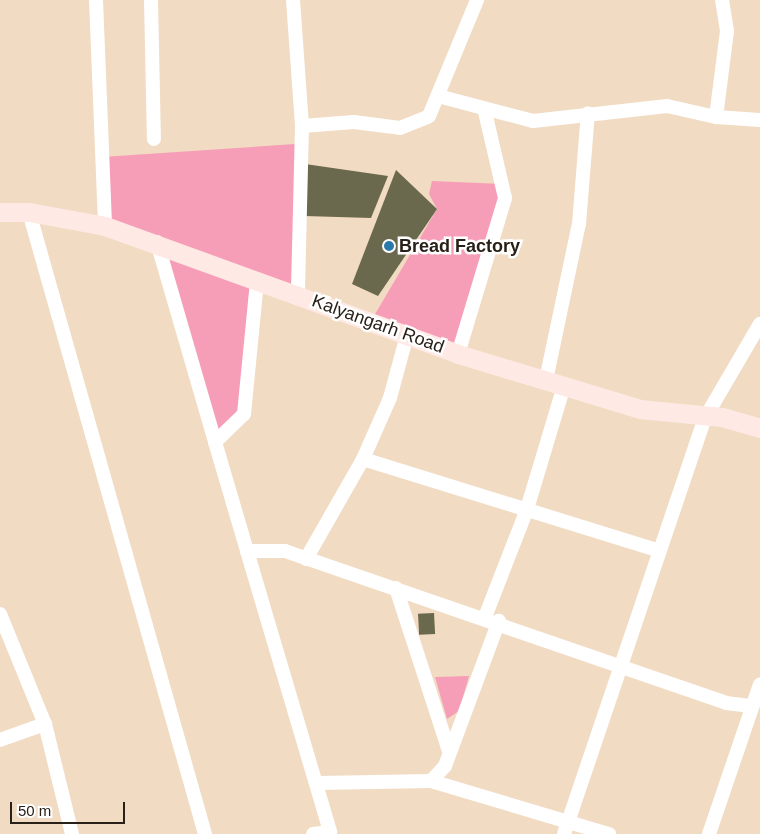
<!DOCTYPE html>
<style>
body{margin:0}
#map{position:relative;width:760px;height:834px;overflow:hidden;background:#f1dbc2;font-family:Helvetica,sans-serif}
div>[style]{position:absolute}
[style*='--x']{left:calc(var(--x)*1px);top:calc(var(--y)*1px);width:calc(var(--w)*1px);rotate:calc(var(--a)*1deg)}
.green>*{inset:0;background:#f69eb7}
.building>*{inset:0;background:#6a684d;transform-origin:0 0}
.minor>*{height:14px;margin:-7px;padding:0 7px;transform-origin:7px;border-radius:7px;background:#fff}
.secondary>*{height:19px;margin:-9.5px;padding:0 9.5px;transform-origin:9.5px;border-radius:9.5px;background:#ffe9e4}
.dots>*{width:14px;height:14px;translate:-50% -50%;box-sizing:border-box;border:2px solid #fff;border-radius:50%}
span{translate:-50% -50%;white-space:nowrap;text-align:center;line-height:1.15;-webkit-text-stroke:5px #fff;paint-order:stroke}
.poi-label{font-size:18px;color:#292118;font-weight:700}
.left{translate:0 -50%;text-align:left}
.street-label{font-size:18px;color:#292118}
.scale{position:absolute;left:10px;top:802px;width:115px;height:22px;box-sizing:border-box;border:2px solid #292118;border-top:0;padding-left:6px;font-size:15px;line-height:18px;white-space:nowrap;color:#292118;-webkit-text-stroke:4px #fff;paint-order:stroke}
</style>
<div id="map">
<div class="green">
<div style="clip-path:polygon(295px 144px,298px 295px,251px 278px,241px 410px,218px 434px,163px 246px,105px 226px,102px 157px)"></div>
<div style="clip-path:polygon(432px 181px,502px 184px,458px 354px,371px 321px,437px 209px,429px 194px)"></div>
<div style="clip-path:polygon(469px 676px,459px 711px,447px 719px,435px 677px)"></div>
</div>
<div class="building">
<div style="clip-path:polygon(305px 164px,388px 176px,371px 218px,305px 216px)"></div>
<div style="clip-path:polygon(396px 170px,437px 209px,378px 296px,352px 284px)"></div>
<div style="left:434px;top:613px;width:21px;height:16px;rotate:87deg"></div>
</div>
<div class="minor">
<div style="--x:96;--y:0;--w:226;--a:87.7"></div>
<div style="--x:151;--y:0;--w:139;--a:88.8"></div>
<div style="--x:293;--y:0;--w:126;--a:85.9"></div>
<div style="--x:302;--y:126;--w:169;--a:91.4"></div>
<div style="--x:438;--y:96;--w:98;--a:14.7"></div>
<div style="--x:533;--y:121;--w:135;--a:-6.4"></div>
<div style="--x:667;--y:106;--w:50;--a:12.7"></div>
<div style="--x:716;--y:117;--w:44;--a:3.9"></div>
<div style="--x:716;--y:117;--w:87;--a:-82.7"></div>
<div style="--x:727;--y:31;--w:31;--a:-99"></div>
<div style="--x:302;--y:126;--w:52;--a:-4.4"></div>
<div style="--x:354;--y:122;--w:46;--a:7.4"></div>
<div style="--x:400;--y:128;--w:31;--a:-22"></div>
<div style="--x:429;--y:116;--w:126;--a:-67.5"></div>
<div style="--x:29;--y:212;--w:646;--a:74.2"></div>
<div style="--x:157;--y:242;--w:208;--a:73.8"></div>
<div style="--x:215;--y:442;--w:40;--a:-44"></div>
<div style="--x:244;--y:414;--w:134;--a:-84.4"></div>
<div style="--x:458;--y:354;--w:163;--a:-73.2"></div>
<div style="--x:505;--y:198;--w:92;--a:-103.1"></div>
<div style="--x:546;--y:380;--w:159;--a:-78.1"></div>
<div style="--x:579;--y:224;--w:111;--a:-85.4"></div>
<div style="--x:215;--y:442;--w:114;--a:73.6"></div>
<div style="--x:247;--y:551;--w:38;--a:0"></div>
<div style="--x:285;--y:551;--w:466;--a:19"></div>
<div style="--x:726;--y:703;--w:26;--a:7"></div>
<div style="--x:363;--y:459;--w:308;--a:17.2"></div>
<div style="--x:247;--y:551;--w:293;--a:73.5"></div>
<div style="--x:330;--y:832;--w:17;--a:173"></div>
<div style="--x:306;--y:559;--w:115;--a:-60.3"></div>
<div style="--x:363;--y:459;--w:67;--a:-66.1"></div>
<div style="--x:390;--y:398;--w:65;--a:-74.9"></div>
<div style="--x:396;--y:588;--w:171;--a:72"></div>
<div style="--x:0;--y:614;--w:119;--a:67.8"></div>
<div style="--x:45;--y:724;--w:113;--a:76.2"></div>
<div style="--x:485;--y:617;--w:116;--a:-68.7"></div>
<div style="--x:527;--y:509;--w:128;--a:-73.3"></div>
<div style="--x:0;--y:740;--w:48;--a:-19.6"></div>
<div style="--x:431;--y:781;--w:186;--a:16.6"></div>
<div style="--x:318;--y:783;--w:113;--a:-1"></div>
<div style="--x:431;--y:781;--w:21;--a:-47"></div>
<div style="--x:445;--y:766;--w:155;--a:-69.6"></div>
<div style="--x:564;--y:834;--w:439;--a:-71.3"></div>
<div style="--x:705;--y:418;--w:109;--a:-59.7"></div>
<div style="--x:709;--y:834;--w:158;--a:-71.2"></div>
</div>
<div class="secondary">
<div style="--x:0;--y:212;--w:29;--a:0"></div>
<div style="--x:29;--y:212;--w:77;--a:10.4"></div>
<div style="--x:105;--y:226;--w:375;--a:19.9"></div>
<div style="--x:458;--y:354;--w:190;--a:16.8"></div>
<div style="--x:640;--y:409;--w:82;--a:5.6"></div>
<div style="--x:722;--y:417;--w:40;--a:16"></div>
</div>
<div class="dots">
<div style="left:389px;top:246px;background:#2b79ab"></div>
</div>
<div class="poi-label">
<span class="left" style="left:399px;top:246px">Bread Factory</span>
</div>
<div class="street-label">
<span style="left:378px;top:324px;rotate:20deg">Kalyangarh Road</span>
</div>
<div class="scale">50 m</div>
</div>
